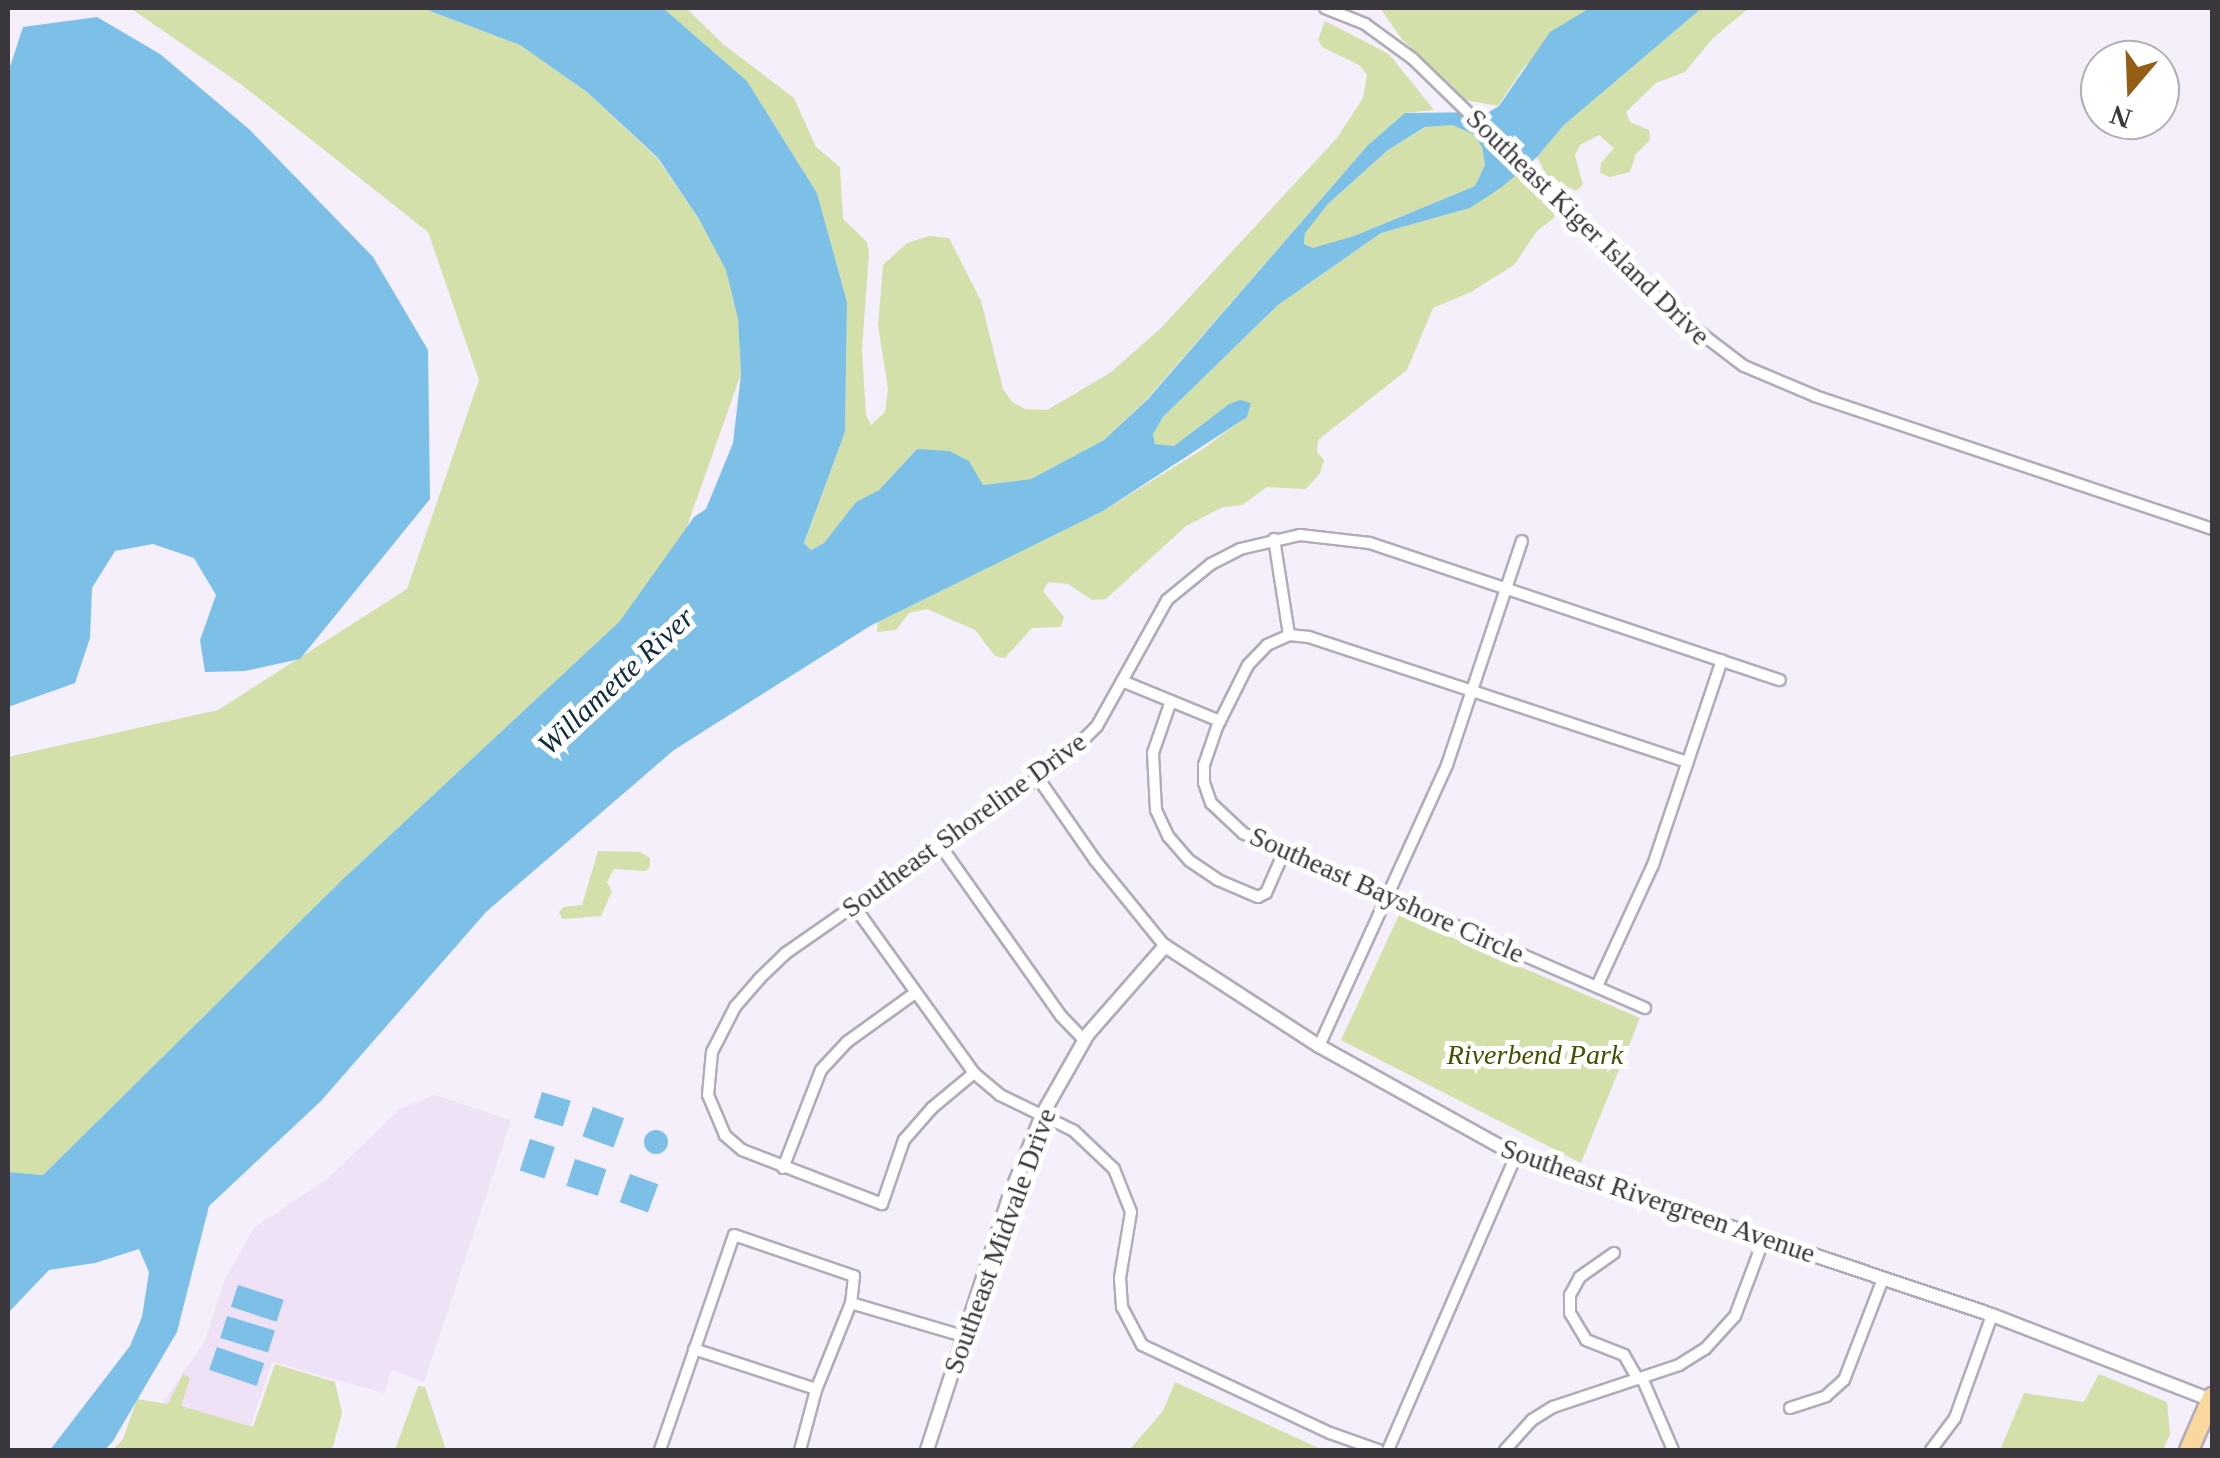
<!DOCTYPE html>
<style>
body{margin:0}
#map{position:relative;width:2220px;height:1458px;overflow:hidden;background:#f4effb;font-family:"Times New Roman",serif}
div>[style]{position:absolute}
[style*='--x']{left:calc(var(--x)*1px);top:calc(var(--y)*1px);width:calc(var(--w)*1px);rotate:calc(var(--a)*1deg)}
.industrial>*{inset:0;background:#efe2f6}
.green>*{inset:0;background:#d3e0aa}
.water>*{inset:0;background:#7cc0e7;transform-origin:0 0}
.round{border-radius:50%}
.roads{filter:drop-shadow(2px 0 #b1acb7) drop-shadow(-2px 0 #b1acb7) drop-shadow(0 2px #b1acb7) drop-shadow(0 -2px #b1acb7)}
.minor>*{height:10px;margin:-5px;padding:0 5px;transform-origin:5px;border-radius:5px;background:#fff}
.tertiary>*{height:12px;margin:-6px;padding:0 6px;transform-origin:6px;border-radius:6px;background:#fff}
.trunk>*{height:18px;margin:-9px;padding:0 9px;transform-origin:9px;border-radius:9px;background:#fad79c}
span{translate:-50% -50%;white-space:nowrap;text-align:center;line-height:1.15;-webkit-text-stroke:10px #fff;paint-order:stroke}
.street-label{font-size:28px;color:#3a383d}
.park-label{font-size:28px;color:#445000;font-style:italic}
.water-label{font-size:30px;color:#0d2d3d;font-style:italic}
.frame{position:absolute;inset:0;border:10px solid #3a383d;pointer-events:none}
.north{position:absolute;left:2080px;top:40px;width:100px;height:100px;box-sizing:border-box;background:#fff;border:2px solid #b0afb1;border-radius:50%;rotate:199deg;font-size:28px;font-weight:700;line-height:40px;text-align:center;color:#3a383d}
.north::after{content:'';display:block;margin:auto;width:35px;height:45px;background:#945e15;clip-path:polygon(50% 0,100% 100%,50% 72%,0 100%)}
</style>
<div id="map">
<div class="industrial">
<div style="clip-path:polygon(434px 1095px,511px 1120px,424px 1382px,392px 1370px,384px 1393px,272px 1362px,246px 1441px,162px 1404px,205px 1341px,225px 1279px,254px 1228px,328px 1178px,400px 1109px)"></div>
</div>
<div class="green">
<div style="clip-path:polygon(130px 8px,422px 8px,520px 45px,587px 92px,657px 158px,699px 219px,726px 269px,738px 319px,741px 374px,685px 532px,620px 621px,342px 880px,43px 1175px,8px 1172px,8px 757px,218px 710px,407px 589px,479px 380px,428px 232px,242px 85px)"></div>
<div style="clip-path:polygon(663px 8px,686px 8px,723px 44px,794px 98px,816px 147px,840px 167px,843px 219px,867px 242px,869px 253px,862px 350px,866px 415px,871px 425px,885px 412px,888px 389px,878px 325px,883px 265px,907px 243px,929px 236px,949px 238px,981px 301px,1003px 389px,1012px 402px,1025px 409px,1047px 410px,1110px 373px,1161px 328px,1337px 138px,1363px 98px,1367px 75px,1359px 65px,1322px 47px,1318px 40px,1325px 21px,1389px 54px,1434px 110px,1405px 113px,1368px 145px,1147px 399px,1104px 440px,1031px 479px,983px 485px,977px 477px,917px 449px,879px 490px,856px 502px,824px 543px,811px 550px,804px 544px,845px 432px,847px 302px,817px 193px,747px 81px)"></div>
<div style="clip-path:polygon(1380px 8px,1590px 8px,1524px 67px,1498px 106px,1465px 100px,1401px 38px)"></div>
<div style="clip-path:polygon(1702px 8px,1749px 8px,1712px 39px,1685px 72px,1656px 83px,1626px 112px,1630px 122px,1649px 130px,1650px 140px,1636px 154px,1630px 172px,1610px 177px,1600px 173px,1601px 163px,1614px 148px,1599px 135px,1580px 145px,1575px 155px,1583px 185px,1576px 191px,1547px 176px,1537px 157px,1564px 125px)"></div>
<div style="clip-path:polygon(1452px 125px,1473px 134px,1482px 147px,1485px 165px,1475px 186px,1354px 236px,1313px 249px,1304px 244px,1305px 232px,1328px 204px,1388px 150px,1426px 127px)"></div>
<div style="clip-path:polygon(1518px 173px,1537px 197px,1555px 207px,1554px 218px,1537px 231px,1514px 265px,1471px 292px,1433px 308px,1407px 370px,1318px 440px,1317px 452px,1324px 460px,1320px 473px,1306px 489px,1267px 487px,1242px 505px,1223px 507px,1186px 526px,1106px 599px,1092px 600px,1068px 584px,1048px 582px,1043px 591px,1064px 617px,1061px 627px,1032px 628px,1005px 658px,995px 656px,975px 630px,927px 609px,909px 613px,896px 630px,877px 632px,878px 622px,1103px 511px,1200px 451px,1246px 417px,1251px 403px,1229px 404px,1174px 446px,1155px 445px,1153px 434px,1163px 417px,1278px 305px,1381px 233px,1470px 208px)"></div>
<div style="clip-path:polygon(598px 851px,640px 852px,650px 858px,650px 867px,645px 871px,614px 869px,607px 882px,612px 891px,601px 916px,562px 919px,559px 912px,564px 907px,582px 905px)"></div>
<div style="clip-path:polygon(1399px 915px,1640px 1018px,1581px 1163px,1341px 1040px)"></div>
<div style="clip-path:polygon(275px 1364px,335px 1382px,342px 1413px,332px 1450px,113px 1450px,123px 1439px,137px 1399px,168px 1404px,183px 1374px,190px 1378px,181px 1406px,253px 1427px)"></div>
<div style="clip-path:polygon(2099px 1374px,2167px 1402px,2170px 1434px,2163px 1450px,2000px 1450px,2024px 1393px,2084px 1402px)"></div>
<div style="clip-path:polygon(1175px 1382px,1323px 1450px,1129px 1450px,1163px 1411px)"></div>
<div style="clip-path:polygon(418px 1386px,425px 1387px,446px 1450px,395px 1450px)"></div>
</div>
<div class="water">
<div style="clip-path:polygon(evenodd,422px 8px,663px 8px,747px 81px,817px 193px,847px 302px,845px 432px,804px 543px,811px 550px,824px 543px,856px 502px,879px 490px,917px 449px,949px 451px,969px 461px,983px 485px,1031px 479px,1104px 440px,1148px 399px,1368px 145px,1405px 113px,1489px 112px,1499px 106px,1550px 32px,1590px 8px,1702px 8px,1564px 125px,1537px 157px,1502px 187px,1470px 208px,1381px 233px,1278px 305px,1163px 417px,1153px 434px,1155px 444px,1174px 446px,1229px 404px,1240px 400px,1251px 403px,1247px 417px,1103px 511px,870px 626px,674px 750px,486px 912px,321px 1101px,209px 1206px,177px 1332px,113px 1441px,105px 1450px,50px 1450px,130px 1346px,142px 1317px,149px 1272px,139px 1249px,95px 1263px,49px 1270px,8px 1313px,8px 1172px,43px 1175px,342px 880px,620px 621px,694px 517px,706px 509px,733px 443px,741px 374px,738px 319px,726px 270px,699px 219px,658px 158px,587px 92px,520px 45px,422px 8px,1452px 125px,1473px 134px,1482px 147px,1485px 165px,1475px 186px,1354px 236px,1313px 248px,1304px 244px,1305px 233px,1328px 204px,1388px 150px,1425px 127px,1452px 125px)"></div>
<div style="clip-path:polygon(97px 17px,160px 54px,250px 130px,373px 257px,428px 350px,430px 499px,300px 659px,245px 671px,205px 672px,200px 640px,216px 595px,194px 558px,153px 544px,115px 551px,92px 588px,90px 638px,75px 683px,8px 707px,8px 73px,23px 27px)"></div>
<div style="left:542px;top:1092px;width:30px;height:27px;rotate:17deg"></div>
<div style="left:593px;top:1107px;width:33px;height:31px;rotate:20deg"></div>
<div class="round" style="left:644px;top:1130px;width:24px;height:24px"></div>
<div style="left:530px;top:1139px;width:26px;height:33px;rotate:18deg"></div>
<div style="left:575px;top:1159px;width:33px;height:28px;rotate:18deg"></div>
<div style="left:630px;top:1174px;width:30px;height:30px;rotate:20deg"></div>
<div style="left:238px;top:1285px;width:48px;height:23px;rotate:18deg"></div>
<div style="left:227px;top:1316px;width:50px;height:23px;rotate:17deg"></div>
<div style="left:217px;top:1347px;width:50px;height:24px;rotate:19deg"></div>
</div>
<div class="roads">
<div class="minor">
<div style="--x:1325;--y:8;--w:43;--a:21.8"></div>
<div style="--x:1365;--y:24;--w:59;--a:36.1"></div>
<div style="--x:1413;--y:59;--w:363;--a:44.2"></div>
<div style="--x:1673;--y:312;--w:89;--a:37.3"></div>
<div style="--x:1744;--y:366;--w:77;--a:22.9"></div>
<div style="--x:1815;--y:396;--w:419;--a:18.5"></div>
<div style="--x:1274;--y:539;--w:97;--a:81.1"></div>
<div style="--x:1122;--y:681;--w:106;--a:22.2"></div>
<div style="--x:1171;--y:701;--w:55;--a:109.1"></div>
<div style="--x:1153;--y:753;--w:57;--a:87"></div>
<div style="--x:1156;--y:810;--w:29;--a:65"></div>
<div style="--x:1168;--y:836;--w:33;--a:49"></div>
<div style="--x:1190;--y:861;--w:34;--a:34"></div>
<div style="--x:1218;--y:880;--w:43;--a:23"></div>
<div style="--x:1258;--y:897;--w:9;--a:-27"></div>
<div style="--x:1266;--y:893;--w:45;--a:-66.3"></div>
<div style="--x:1038;--y:778;--w:100;--a:55.2"></div>
<div style="--x:1095;--y:860;--w:111;--a:50.9"></div>
<div style="--x:940;--y:845;--w:209;--a:54.7"></div>
<div style="--x:1061;--y:1016;--w:33;--a:46"></div>
<div style="--x:854;--y:906;--w:206;--a:54.3"></div>
<div style="--x:974;--y:1073;--w:34;--a:40"></div>
<div style="--x:1000;--y:1095;--w:82;--a:25.9"></div>
<div style="--x:1074;--y:1131;--w:55;--a:43.5"></div>
<div style="--x:1114;--y:1169;--w:46;--a:68.4"></div>
<div style="--x:1131;--y:1212;--w:67;--a:99.5"></div>
<div style="--x:1120;--y:1278;--w:29;--a:86"></div>
<div style="--x:1122;--y:1307;--w:43;--a:62.2"></div>
<div style="--x:1142;--y:1345;--w:208;--a:25.1"></div>
<div style="--x:1330;--y:1433;--w:51;--a:19.5"></div>
<div style="--x:1597;--y:986;--w:133;--a:-65.2"></div>
<div style="--x:1653;--y:865;--w:216;--a:-71.4"></div>
<div style="--x:1645;--y:1008;--w:438;--a:-156.5"></div>
<div style="--x:1243;--y:833;--w:44;--a:-136.8"></div>
<div style="--x:1211;--y:803;--w:21;--a:-109"></div>
<div style="--x:1204;--y:783;--w:18;--a:-90"></div>
<div style="--x:1204;--y:765;--w:40;--a:-71.1"></div>
<div style="--x:1217;--y:727;--w:69;--a:-63.4"></div>
<div style="--x:1248;--y:665;--w:28;--a:-46"></div>
<div style="--x:1267;--y:645;--w:24;--a:-24"></div>
<div style="--x:1289;--y:635;--w:20;--a:6"></div>
<div style="--x:1309;--y:637;--w:399;--a:18.3"></div>
<div style="--x:1319;--y:1046;--w:309;--a:-65.5"></div>
<div style="--x:1447;--y:765;--w:236;--a:-71.5"></div>
<div style="--x:974;--y:1073;--w:55;--a:140.2"></div>
<div style="--x:932;--y:1108;--w:43;--a:131.2"></div>
<div style="--x:904;--y:1140;--w:68;--a:109"></div>
<div style="--x:882;--y:1204;--w:150;--a:-158.9"></div>
<div style="--x:742;--y:1150;--w:23;--a:-139"></div>
<div style="--x:725;--y:1135;--w:43;--a:-113"></div>
<div style="--x:708;--y:1095;--w:43;--a:-84.7"></div>
<div style="--x:712;--y:1052;--w:51;--a:-62.9"></div>
<div style="--x:735;--y:1007;--w:37;--a:-49"></div>
<div style="--x:759;--y:979;--w:37;--a:-44"></div>
<div style="--x:786;--y:953;--w:307;--a:-34.8"></div>
<div style="--x:1038;--y:778;--w:57;--a:-40.1"></div>
<div style="--x:1082;--y:741;--w:21;--a:-45"></div>
<div style="--x:1097;--y:726;--w:144;--a:-60.9"></div>
<div style="--x:1167;--y:600;--w:57;--a:-39.3"></div>
<div style="--x:1211;--y:564;--w:33;--a:-27"></div>
<div style="--x:1240;--y:549;--w:62;--a:-13.1"></div>
<div style="--x:1300;--y:535;--w:70;--a:6.5"></div>
<div style="--x:1370;--y:543;--w:432;--a:18.5"></div>
<div style="--x:783;--y:1168;--w:105;--a:-68.8"></div>
<div style="--x:821;--y:1070;--w:38;--a:-47"></div>
<div style="--x:847;--y:1042;--w:84;--a:-35.8"></div>
<div style="--x:1614;--y:1253;--w:42;--a:144.8"></div>
<div style="--x:1580;--y:1277;--w:21;--a:119"></div>
<div style="--x:1570;--y:1295;--w:18;--a:90"></div>
<div style="--x:1570;--y:1313;--w:31;--a:59"></div>
<div style="--x:1586;--y:1340;--w:41;--a:21.5"></div>
<div style="--x:1624;--y:1355;--w:28;--a:60"></div>
<div style="--x:851;--y:1303;--w:117;--a:16.4"></div>
<div style="--x:694;--y:1349;--w:128;--a:18.2"></div>
<div style="--x:1642;--y:1378;--w:78;--a:66.7"></div>
<div style="--x:1790;--y:1408;--w:38;--a:-18"></div>
<div style="--x:1826;--y:1396;--w:24;--a:-42"></div>
<div style="--x:1844;--y:1380;--w:108;--a:-68.9"></div>
<div style="--x:660;--y:1450;--w:227;--a:-71"></div>
<div style="--x:734;--y:1235;--w:127;--a:18.9"></div>
<div style="--x:854;--y:1276;--w:27;--a:96"></div>
<div style="--x:851;--y:1303;--w:94;--a:111.9"></div>
<div style="--x:816;--y:1390;--w:62;--a:104.9"></div>
<div style="--x:1388;--y:1450;--w:322;--a:-66.5"></div>
<div style="--x:1505;--y:1450;--w:40;--a:-48"></div>
<div style="--x:1532;--y:1420;--w:25;--a:-32"></div>
<div style="--x:1553;--y:1407;--w:133;--a:-18.4"></div>
<div style="--x:1679;--y:1365;--w:31;--a:-32"></div>
<div style="--x:1705;--y:1349;--w:45;--a:-47.7"></div>
<div style="--x:1735;--y:1316;--w:82;--a:-69.4"></div>
<div style="--x:1931;--y:1450;--w:40;--a:-53"></div>
<div style="--x:1955;--y:1418;--w:109;--a:-70.2"></div>
</div>
<div class="tertiary">
<div style="--x:927;--y:1450;--w:268;--a:-72"></div>
<div style="--x:1010;--y:1195;--w:86;--a:-68.2"></div>
<div style="--x:1042;--y:1115;--w:93;--a:-60.4"></div>
<div style="--x:1088;--y:1034;--w:117;--a:-48.8"></div>
<div style="--x:1165;--y:946;--w:184;--a:33"></div>
<div style="--x:1319;--y:1046;--w:225;--a:29"></div>
<div style="--x:1516;--y:1155;--w:502;--a:18.58"></div>
<div style="--x:1992;--y:1315;--w:235;--a:21.2"></div>
</div>
<div class="trunk">
<div style="--x:2189;--y:1450;--w:58;--a:-66.5"></div>
</div>
</div>
<div class="street-label">
<span style="left:1588px;top:227px;rotate:44deg">Southeast Kiger Island Drive</span>
<span style="left:964px;top:825px;rotate:-36deg">Southeast Shoreline Drive</span>
<span style="left:1387px;top:895px;rotate:24deg">Southeast Bayshore Circle</span>
<span style="left:1658px;top:1201px;rotate:19deg">Southeast Rivergreen Avenue</span>
<span style="left:1000px;top:1241px;rotate:-70deg">Southeast Midvale Drive</span>
</div>
<div class="park-label">
<span style="left:1535px;top:1055px">Riverbend Park</span>
</div>
<div class="water-label">
<span style="left:616px;top:681px;rotate:-43deg">Willamette River</span>
</div>
<div class="frame"></div>
<div class="north">N</div>
</div>
